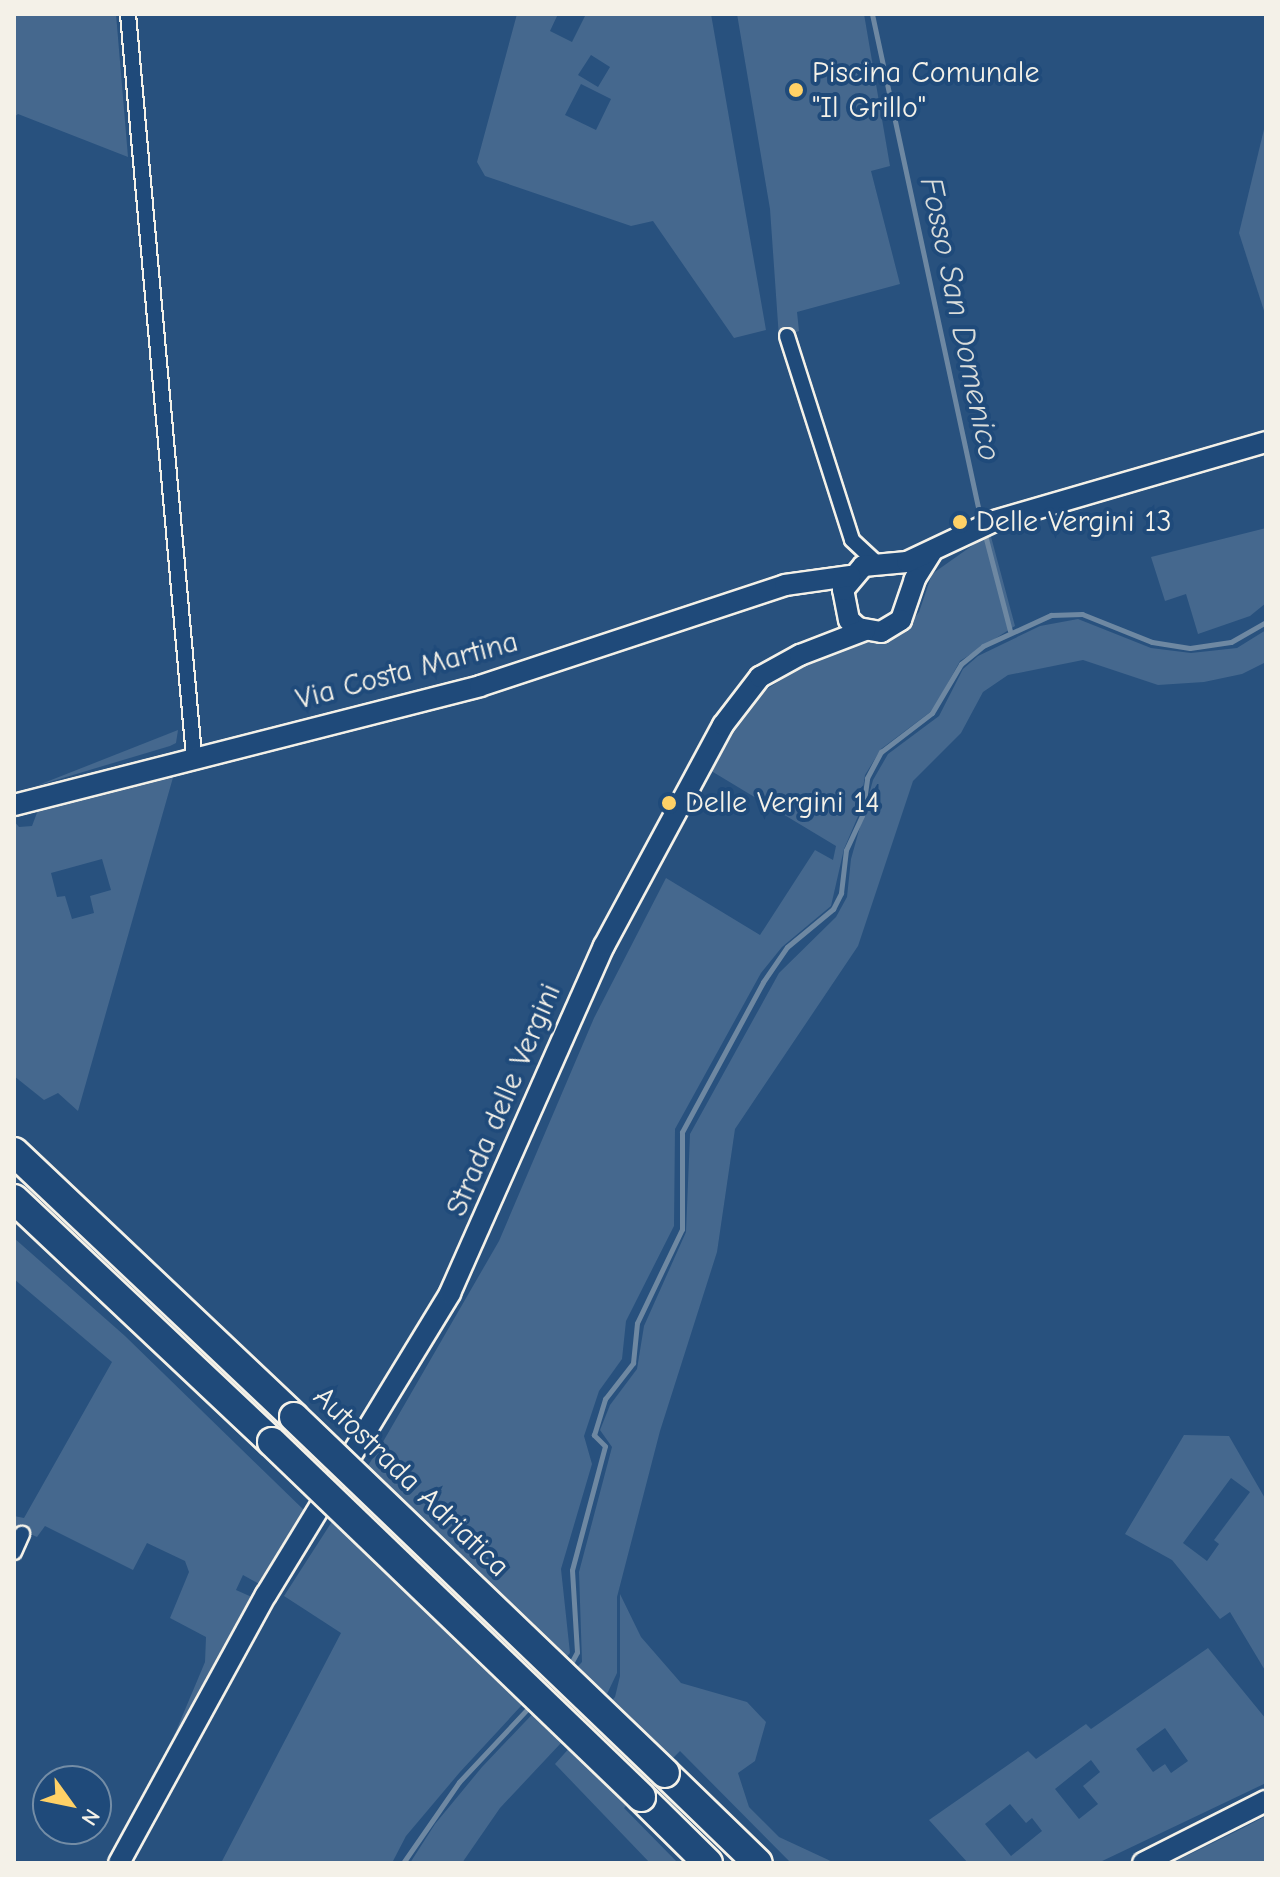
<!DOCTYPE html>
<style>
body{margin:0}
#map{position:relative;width:1280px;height:1877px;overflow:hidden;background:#28517e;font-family:"Comic Neue",sans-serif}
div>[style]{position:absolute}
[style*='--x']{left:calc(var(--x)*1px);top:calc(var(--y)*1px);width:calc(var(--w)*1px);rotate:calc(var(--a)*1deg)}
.green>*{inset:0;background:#45688e}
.stream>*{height:5px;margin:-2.5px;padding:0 2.5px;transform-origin:2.5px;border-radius:2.5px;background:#6e88a2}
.roads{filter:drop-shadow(2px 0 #f4f1e8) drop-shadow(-2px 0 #f4f1e8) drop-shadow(0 2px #f4f1e8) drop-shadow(0 -2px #f4f1e8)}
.street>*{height:14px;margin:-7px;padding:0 7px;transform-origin:7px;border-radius:7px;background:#1f4a7a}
.secondary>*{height:20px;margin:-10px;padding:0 10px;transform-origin:10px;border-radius:10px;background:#1f4a7a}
.highway>*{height:28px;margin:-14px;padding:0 14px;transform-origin:14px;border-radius:14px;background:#1f4a7a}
.bridges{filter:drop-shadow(2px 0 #f4f1e8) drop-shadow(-2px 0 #f4f1e8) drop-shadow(0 2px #f4f1e8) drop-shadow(0 -2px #f4f1e8)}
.highway-bridge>*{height:28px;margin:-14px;padding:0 14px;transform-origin:14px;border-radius:14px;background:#1f4a7a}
.dots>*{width:22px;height:22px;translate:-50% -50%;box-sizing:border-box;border:4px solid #1f4a7a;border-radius:50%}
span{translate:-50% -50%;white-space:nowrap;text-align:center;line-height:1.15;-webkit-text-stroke:8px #1f4a7a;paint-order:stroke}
.poi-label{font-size:30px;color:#f4f1e8}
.left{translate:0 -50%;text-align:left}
.street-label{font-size:30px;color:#f4f1e8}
.water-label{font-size:32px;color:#d9dcda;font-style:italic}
.frame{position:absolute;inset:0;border:16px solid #f4f1e8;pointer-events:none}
.north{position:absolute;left:32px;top:1765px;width:80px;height:80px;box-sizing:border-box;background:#1f4a7a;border:2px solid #748da6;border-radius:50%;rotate:123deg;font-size:22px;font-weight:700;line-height:32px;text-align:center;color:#f4f1e8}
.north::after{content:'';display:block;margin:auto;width:28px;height:36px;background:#ffd166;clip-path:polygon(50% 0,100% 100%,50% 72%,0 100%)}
</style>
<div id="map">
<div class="green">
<div style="clip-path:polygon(14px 14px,116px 14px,128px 157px,18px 114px,14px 117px)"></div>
<div style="clip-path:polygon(evenodd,517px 14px,558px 14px,550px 31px,572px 42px,586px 14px,711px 14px,766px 330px,734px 338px,653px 221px,631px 226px,485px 176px,477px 162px,517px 14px,591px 55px,610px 67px,598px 87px,578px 75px,591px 55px,517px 14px,581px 84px,611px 99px,596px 130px,565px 115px,581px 84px)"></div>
<div style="clip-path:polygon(737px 14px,864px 14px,890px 166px,871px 171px,900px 284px,797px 312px,799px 331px,779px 338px,770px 209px)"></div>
<div style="clip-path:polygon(1266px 121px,1266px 317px,1239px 233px)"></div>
<div style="clip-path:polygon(1266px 528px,1266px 603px,1250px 616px,1198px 634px,1186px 594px,1165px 601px,1151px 557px)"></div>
<div style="clip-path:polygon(990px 533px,1015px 626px,960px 661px,933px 710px,881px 749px,865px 775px,859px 814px,844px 849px,831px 906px,782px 947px,761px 973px,675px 1129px,674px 1226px,626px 1321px,622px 1359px,599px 1391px,584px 1436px,592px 1464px,561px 1569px,570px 1653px,460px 1772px,406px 1836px,392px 1863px,221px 1863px,341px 1633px,284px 1596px,380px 1447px,499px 1241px,594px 1018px,666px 878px,760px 935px,815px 850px,833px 860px,836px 846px,708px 769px,735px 721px,753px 698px,804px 665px,847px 643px,883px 642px,902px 634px,919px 612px,932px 574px)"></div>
<div style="clip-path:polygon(1078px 619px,1151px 648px,1191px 653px,1237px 648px,1266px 630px,1266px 662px,1242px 674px,1204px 682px,1158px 685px,1083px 660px,1008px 675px,983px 692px,961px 733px,913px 781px,858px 946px,735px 1129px,717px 1252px,660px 1431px,617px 1597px,617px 1673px,607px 1694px,500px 1808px,462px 1863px,410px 1863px,435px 1824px,482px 1767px,582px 1662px,579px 1572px,612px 1447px,600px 1430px,610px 1405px,637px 1369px,644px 1326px,686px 1232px,690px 1134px,779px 973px,836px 917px,847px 897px,851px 859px,873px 780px,888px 754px,939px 716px,963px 669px,978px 656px,1040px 626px)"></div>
<div style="clip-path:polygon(178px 730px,176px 743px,170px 746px,36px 786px)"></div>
<div style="clip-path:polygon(evenodd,174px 774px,78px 1111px,58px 1093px,44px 1100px,14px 1076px,14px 821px,19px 827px,32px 826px,38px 810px,174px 774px,102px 859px,111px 890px,90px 896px,94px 913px,72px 919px,65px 896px,57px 897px,51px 873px,102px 859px)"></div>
<div style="clip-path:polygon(14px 1238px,125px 1336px,307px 1513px,261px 1585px,243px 1575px,236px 1590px,254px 1598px,177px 1745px,171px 1743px,205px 1662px,206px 1637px,170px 1618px,189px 1572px,185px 1561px,147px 1543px,133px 1570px,45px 1526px,37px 1537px,19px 1529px,14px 1541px,14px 1516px,24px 1518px,112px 1362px,14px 1279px)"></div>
<div style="clip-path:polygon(evenodd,1184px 1435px,1229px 1436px,1266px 1500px,1266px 1672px,1230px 1612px,1220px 1619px,1172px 1560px,1125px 1534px,1184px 1435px,1231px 1478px,1250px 1492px,1214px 1540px,1219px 1544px,1207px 1561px,1183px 1543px,1231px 1478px)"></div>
<div style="clip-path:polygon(620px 1594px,641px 1637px,681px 1683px,747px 1702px,766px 1722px,755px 1761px,738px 1773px,749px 1807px,779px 1837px,835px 1863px,791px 1863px,680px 1751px,624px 1808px,678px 1863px,650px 1863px,555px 1764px,615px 1697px,620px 1676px)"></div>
<div style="clip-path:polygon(evenodd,1208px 1648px,1266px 1719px,1266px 1783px,1098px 1863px,968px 1863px,929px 1820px,1028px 1751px,1036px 1759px,1086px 1724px,1091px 1729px,1208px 1648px,1165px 1728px,1188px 1761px,1171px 1773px,1165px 1764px,1153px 1772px,1136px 1749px,1165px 1728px,1208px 1648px,1091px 1760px,1100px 1772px,1083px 1786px,1098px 1804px,1079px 1819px,1055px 1789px,1091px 1760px,1208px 1648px,1010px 1804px,1026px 1823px,1032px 1818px,1042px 1831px,1011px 1856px,985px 1824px,1010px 1804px)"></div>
<div style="clip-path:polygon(1266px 1816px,1266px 1863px,1172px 1863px,1237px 1831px)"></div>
</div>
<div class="stream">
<div style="--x:872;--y:14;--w:519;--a:77.87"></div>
<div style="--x:984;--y:531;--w:103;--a:75.4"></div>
<div style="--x:568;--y:1669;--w:19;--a:-62"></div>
<div style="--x:577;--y:1652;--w:82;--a:-93.5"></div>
<div style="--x:572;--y:1570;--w:128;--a:-75.1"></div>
<div style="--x:605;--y:1446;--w:16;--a:-135"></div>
<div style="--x:594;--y:1435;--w:38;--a:-73"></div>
<div style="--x:605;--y:1399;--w:46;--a:-52.1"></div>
<div style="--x:633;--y:1363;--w:40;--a:-84.3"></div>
<div style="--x:637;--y:1323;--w:104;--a:-64.4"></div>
<div style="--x:682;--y:1229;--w:97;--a:-90"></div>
<div style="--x:682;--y:1132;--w:170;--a:-61.6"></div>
<div style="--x:763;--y:982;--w:42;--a:-55.6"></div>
<div style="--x:787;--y:947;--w:60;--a:-39.6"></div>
<div style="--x:833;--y:909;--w:18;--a:-63"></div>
<div style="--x:841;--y:893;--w:43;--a:-83.4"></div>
<div style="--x:846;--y:850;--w:38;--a:-65"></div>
<div style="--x:862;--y:815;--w:37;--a:-82"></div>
<div style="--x:867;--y:778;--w:30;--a:-62"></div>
<div style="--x:881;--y:752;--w:64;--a:-37.4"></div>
<div style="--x:932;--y:713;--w:57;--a:-59.4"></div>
<div style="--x:961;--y:664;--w:28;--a:-39"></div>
<div style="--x:983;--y:646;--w:75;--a:-24.5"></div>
<div style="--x:1051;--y:615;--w:31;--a:-2"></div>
<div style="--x:1082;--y:614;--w:75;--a:21.8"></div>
<div style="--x:1152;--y:642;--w:38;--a:9"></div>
<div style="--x:1190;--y:648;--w:41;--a:-8.3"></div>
<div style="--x:1231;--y:642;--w:40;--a:-29.7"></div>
<div style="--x:403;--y:1863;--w:98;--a:-55.3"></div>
<div style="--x:459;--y:1782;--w:107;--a:-46.9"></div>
</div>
<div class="roads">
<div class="street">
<div style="--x:128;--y:14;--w:745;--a:84.92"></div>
<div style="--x:787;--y:336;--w:214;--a:72.3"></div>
<div style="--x:852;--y:540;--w:35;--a:43"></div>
<div style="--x:14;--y:1552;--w:20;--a:-66"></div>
</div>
<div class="secondary">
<div style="--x:931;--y:553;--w:31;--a:122"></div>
<div style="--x:915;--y:579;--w:43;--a:108.9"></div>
<div style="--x:901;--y:620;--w:23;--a:149"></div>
<div style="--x:881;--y:632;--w:23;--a:-170"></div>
<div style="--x:858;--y:628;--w:12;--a:-138"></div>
<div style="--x:849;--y:620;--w:31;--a:-101"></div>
<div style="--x:843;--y:590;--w:31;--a:-50"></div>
<div style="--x:863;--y:566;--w:44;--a:-5.2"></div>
<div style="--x:907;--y:562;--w:96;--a:-25.2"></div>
<div style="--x:994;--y:521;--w:283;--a:-16.2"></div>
<div style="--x:14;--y:805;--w:481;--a:-14.3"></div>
<div style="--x:480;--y:686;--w:321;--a:-18.3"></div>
<div style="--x:785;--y:585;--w:66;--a:-7.9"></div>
<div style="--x:119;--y:1863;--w:306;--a:-61.3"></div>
<div style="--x:266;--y:1595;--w:354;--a:-58.6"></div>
<div style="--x:450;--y:1293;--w:380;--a:-66.1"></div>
<div style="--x:604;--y:946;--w:251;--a:-61.7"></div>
<div style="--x:723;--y:725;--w:61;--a:-52.4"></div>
<div style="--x:760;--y:677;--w:46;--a:-28.8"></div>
<div style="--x:800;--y:655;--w:70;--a:-21"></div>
<div style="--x:1143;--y:1863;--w:138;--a:-26.8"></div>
</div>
<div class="highway">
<div style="--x:14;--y:1152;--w:386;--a:43.4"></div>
<div style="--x:14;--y:1199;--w:354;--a:43.3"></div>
<div style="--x:665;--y:1773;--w:129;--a:44.1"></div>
<div style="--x:641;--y:1797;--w:94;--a:44.6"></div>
</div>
</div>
<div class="bridges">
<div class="highway-bridge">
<div style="--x:294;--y:1417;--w:514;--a:43.82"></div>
<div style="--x:272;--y:1442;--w:512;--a:43.89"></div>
</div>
</div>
<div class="dots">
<div style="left:796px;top:90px;background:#ffd166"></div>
<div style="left:960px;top:522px;background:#ffd166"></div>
<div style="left:669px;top:803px;background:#ffd166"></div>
</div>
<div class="poi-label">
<span class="left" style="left:812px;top:90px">Piscina Comunale<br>"Il Grillo"</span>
<span class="left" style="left:976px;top:522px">Delle Vergini 13</span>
<span class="left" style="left:685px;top:803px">Delle Vergini 14</span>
</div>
<div class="street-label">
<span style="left:407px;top:671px;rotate:-15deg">Via Costa Martina</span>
<span style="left:504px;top:1100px;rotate:-67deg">Strada delle Vergini</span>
<span style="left:411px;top:1482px;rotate:44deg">Autostrada Adriatica</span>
</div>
<div class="water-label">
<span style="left:960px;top:319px;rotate:78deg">Fosso San Domenico</span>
</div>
<div class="frame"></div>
<div class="north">N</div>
</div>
